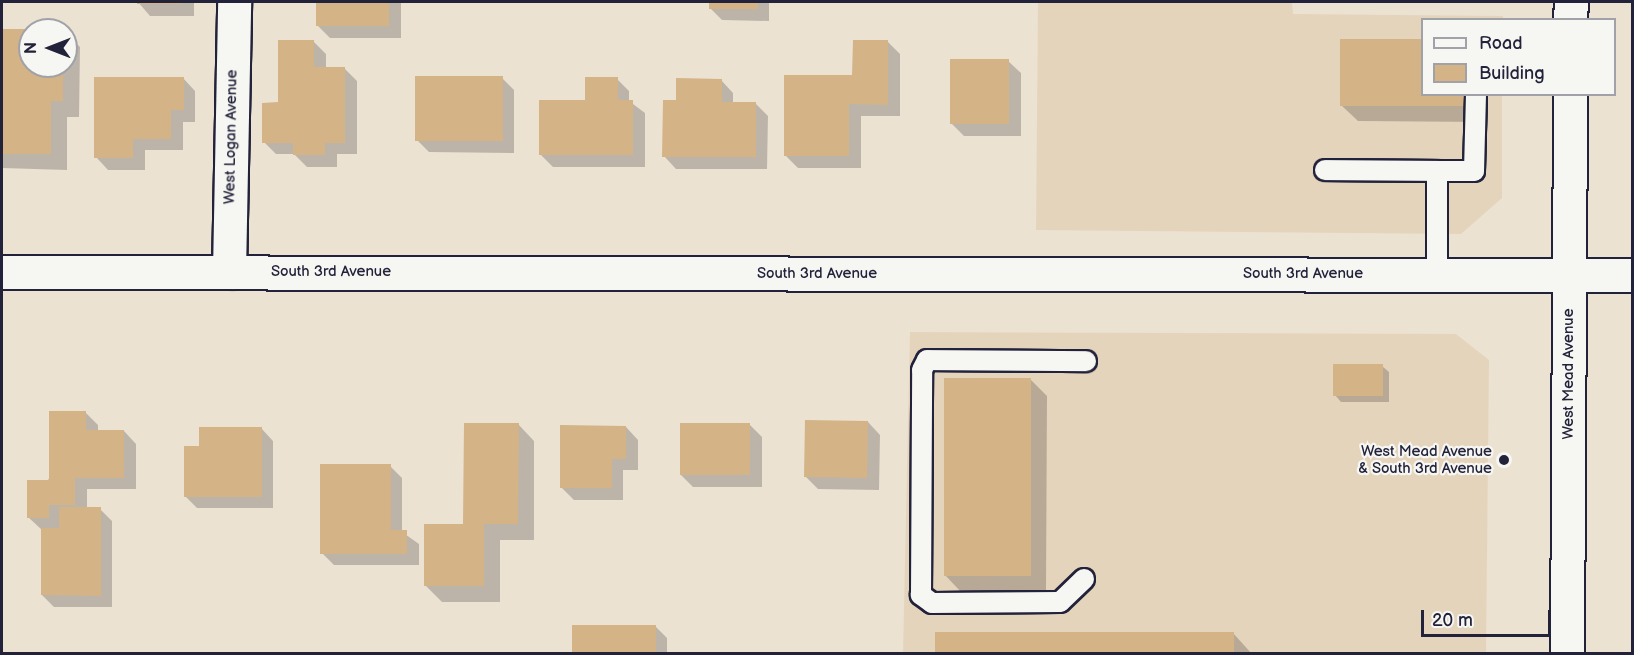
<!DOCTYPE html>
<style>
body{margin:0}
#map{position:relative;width:1634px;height:655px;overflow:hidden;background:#ece2d2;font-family:"Balsamiq Sans",sans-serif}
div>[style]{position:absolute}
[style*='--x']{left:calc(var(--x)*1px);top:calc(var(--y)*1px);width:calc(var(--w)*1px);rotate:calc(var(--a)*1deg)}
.built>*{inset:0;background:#e5d4bc}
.shadow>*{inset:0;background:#0003}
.building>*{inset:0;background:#d4b387;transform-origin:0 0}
.roads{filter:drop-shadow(2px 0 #22223b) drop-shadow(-2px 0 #22223b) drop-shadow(0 2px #22223b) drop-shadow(0 -2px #22223b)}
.lane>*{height:20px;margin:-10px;padding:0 10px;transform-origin:10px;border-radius:10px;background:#f6f6f2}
.street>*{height:33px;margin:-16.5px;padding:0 16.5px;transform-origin:16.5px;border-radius:16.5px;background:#f6f6f2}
.secondary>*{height:33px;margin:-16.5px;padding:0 16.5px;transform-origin:16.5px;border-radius:16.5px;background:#f6f6f2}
.dots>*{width:16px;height:16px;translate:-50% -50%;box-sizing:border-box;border:3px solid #f6f6f2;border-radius:50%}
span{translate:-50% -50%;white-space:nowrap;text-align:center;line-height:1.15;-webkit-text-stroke:4.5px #f6f6f2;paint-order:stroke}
.street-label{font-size:15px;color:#22223b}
.poi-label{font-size:15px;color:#22223b}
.right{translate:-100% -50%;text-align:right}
.frame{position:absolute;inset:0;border:3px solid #22223b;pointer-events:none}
.legend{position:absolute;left:1421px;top:18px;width:195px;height:78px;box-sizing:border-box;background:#f6f6f2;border:2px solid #a1a1a9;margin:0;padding:8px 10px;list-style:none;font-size:18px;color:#22223b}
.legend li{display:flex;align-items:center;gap:12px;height:30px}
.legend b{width:30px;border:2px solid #a1a1a9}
.north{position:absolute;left:18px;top:18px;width:60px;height:60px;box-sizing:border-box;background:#f6f6f2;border:2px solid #a1a1a9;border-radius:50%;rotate:270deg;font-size:16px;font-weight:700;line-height:24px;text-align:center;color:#22223b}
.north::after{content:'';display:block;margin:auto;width:21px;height:27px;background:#22223b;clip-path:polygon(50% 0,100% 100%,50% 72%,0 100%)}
.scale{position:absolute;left:1421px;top:610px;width:130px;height:27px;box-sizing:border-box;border:3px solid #22223b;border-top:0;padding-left:8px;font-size:18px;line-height:21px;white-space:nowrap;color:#22223b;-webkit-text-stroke:4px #f6f6f2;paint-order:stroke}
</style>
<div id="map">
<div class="built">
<div style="clip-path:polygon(1038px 2px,1292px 2px,1293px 14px,1503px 16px,1503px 19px,1422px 20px,1422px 94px,1502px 95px,1502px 198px,1461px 234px,1036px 230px)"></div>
<div style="clip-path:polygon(910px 332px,1456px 334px,1489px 360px,1486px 653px,903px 654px)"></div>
</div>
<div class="shadow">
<div style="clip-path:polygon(138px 2px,194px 2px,194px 16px,150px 16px)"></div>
<div style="clip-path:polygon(318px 2px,401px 2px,401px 38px,330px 38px,318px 26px)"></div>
<div style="clip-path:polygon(710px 2px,769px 2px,769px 21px,722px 20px,710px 8px)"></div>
<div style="clip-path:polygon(2px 30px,30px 30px,30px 66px,66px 66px,66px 33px,80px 47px,79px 117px,67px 117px,67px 170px,2px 168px)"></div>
<div style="clip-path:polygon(1342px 40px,1422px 41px,1422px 94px,1484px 94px,1484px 122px,1358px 121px,1341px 105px)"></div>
<div style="clip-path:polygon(314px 42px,326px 54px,326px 69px,345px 69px,357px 81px,357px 154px,337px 154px,337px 167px,307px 167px,294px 154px,276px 154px,264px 142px)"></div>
<div style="clip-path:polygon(888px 42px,900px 54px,900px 116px,861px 116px,861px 168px,798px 168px,786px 156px)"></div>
<div style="clip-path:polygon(1008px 61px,1021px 73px,1021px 136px,964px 136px,951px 123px)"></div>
<div style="clip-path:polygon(183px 78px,195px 91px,195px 122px,183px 122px,183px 150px,145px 150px,145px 170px,108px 170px,96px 157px)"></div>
<div style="clip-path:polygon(502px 78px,514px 90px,514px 153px,429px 152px,417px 140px)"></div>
<div style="clip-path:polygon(617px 79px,629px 91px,629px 101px,645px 113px,645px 167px,553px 167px,540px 154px,587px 102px)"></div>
<div style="clip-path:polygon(721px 80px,733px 93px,733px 103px,756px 104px,768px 116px,767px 169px,676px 169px,664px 156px,678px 101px)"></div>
<div style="clip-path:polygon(1382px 366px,1389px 372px,1389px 402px,1341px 402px,1335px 395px)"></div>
<div style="clip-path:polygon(1031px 380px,1047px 396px,1046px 592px,961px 592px,945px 575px)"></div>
<div style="clip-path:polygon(85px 412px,98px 425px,98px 431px,124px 431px,136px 444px,136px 489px,87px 489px,87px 509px,100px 509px,112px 521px,112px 607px,54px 607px,42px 595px,42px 530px,28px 517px)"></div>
<div style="clip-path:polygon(868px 422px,880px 435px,879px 490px,818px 489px,806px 477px)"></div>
<div style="clip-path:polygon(518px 424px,534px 441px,534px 540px,500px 540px,500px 602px,442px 602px,426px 586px,465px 525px)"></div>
<div style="clip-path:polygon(750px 425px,762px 437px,762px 487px,693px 487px,681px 475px)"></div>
<div style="clip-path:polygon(626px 427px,638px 440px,638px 470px,623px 470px,623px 500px,574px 500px,561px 487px)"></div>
<div style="clip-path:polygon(261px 428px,273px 441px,273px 508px,197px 508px,185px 496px,201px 447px)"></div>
<div style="clip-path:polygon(390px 466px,402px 478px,402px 532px,419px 544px,419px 565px,334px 565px,322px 553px)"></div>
<div style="clip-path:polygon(655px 626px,667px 638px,667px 654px,574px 654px)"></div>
<div style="clip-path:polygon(1233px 633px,1252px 654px,937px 654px)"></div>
</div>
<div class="building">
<div style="left:137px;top:2px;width:45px;height:2px"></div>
<div style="left:316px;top:2px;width:73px;height:24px"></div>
<div style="left:709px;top:2px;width:49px;height:7px"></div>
<div style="clip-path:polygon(2px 29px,30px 29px,30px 66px,63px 66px,63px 101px,51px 101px,51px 154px,2px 154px)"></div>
<div style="clip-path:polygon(1340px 39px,1422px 39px,1422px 94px,1468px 94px,1468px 106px,1340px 106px)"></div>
<div style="clip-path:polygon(278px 40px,314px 40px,314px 67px,345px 67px,345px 143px,325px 143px,325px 155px,293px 155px,293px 143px,262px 143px,262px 103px,278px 102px)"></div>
<div style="clip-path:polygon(853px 40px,888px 40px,888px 105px,849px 104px,849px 156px,784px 156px,784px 75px,852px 75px)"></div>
<div style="left:950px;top:59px;width:59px;height:65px"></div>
<div style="left:415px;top:76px;width:88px;height:65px"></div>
<div style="clip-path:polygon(94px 77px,184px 77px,184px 110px,171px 110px,171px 139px,133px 139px,133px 158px,94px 158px)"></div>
<div style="clip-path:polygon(585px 77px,618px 77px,618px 100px,633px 100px,633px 155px,539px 155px,539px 100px,585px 100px)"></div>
<div style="clip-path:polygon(676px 78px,722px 79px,722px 102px,756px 102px,756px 157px,662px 157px,663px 100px,676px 100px)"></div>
<div style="left:1333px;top:364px;width:50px;height:32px"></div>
<div style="left:944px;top:378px;width:87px;height:198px"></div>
<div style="clip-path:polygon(49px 411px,86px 411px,86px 430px,124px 430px,124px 478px,75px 478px,75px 505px,49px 505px,49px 518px,27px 518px,27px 480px,49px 480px)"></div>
<div style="left:805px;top:420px;width:63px;height:57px;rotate:1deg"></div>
<div style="clip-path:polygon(464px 423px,519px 423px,518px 524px,484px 524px,484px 586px,424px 586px,424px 524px,463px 524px)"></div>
<div style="left:680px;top:423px;width:70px;height:52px"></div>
<div style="clip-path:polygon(560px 425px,626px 426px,626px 459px,612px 459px,612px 488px,560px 488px)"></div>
<div style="clip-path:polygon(199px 427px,262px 427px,262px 497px,184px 497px,184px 446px,199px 446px)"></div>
<div style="clip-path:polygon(320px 464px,391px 464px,391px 530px,407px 530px,407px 554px,320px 554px)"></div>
<div style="clip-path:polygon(59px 507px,101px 507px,101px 596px,41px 595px,41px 528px,59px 528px)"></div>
<div style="left:572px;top:625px;width:84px;height:29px"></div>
<div style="left:935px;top:632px;width:299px;height:22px"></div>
</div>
<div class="roads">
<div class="lane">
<div style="--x:1325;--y:170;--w:112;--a:0.5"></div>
<div style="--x:1437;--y:274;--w:103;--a:-90"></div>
<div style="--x:1437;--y:171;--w:37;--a:0"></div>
<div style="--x:1474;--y:171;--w:77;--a:-88.5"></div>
<div style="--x:1084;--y:579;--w:33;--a:136"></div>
<div style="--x:1060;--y:602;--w:128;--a:179.6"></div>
<div style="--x:932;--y:603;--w:14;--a:-144"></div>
<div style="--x:921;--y:595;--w:225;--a:-89.7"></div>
<div style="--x:922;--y:370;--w:11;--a:-63"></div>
<div style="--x:927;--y:360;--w:159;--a:0.4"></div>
</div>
<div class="street">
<div style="--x:229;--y:272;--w:270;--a:-88.9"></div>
</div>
<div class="secondary">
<div style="--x:1570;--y:20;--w:18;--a:-87"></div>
<div style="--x:2;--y:272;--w:1630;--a:0.11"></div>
<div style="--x:1567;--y:654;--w:560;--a:-89.69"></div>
</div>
</div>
<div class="dots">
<div style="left:1504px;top:460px;background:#22223b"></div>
</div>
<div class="street-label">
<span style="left:231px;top:137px;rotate:-89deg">West Logan Avenue</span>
<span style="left:331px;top:272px">South 3rd Avenue</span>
<span style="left:817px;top:274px">South 3rd Avenue</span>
<span style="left:1303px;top:274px">South 3rd Avenue</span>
<span style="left:1569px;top:374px;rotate:-90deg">West Mead Avenue</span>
</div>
<div class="poi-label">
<span class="right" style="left:1492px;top:460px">West Mead Avenue<br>&amp; South 3rd Avenue</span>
</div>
<div class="frame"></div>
<ul class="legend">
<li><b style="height:8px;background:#f6f6f2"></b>Road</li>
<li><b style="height:16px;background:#d4b387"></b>Building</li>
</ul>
<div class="north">N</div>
<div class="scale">20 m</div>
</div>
